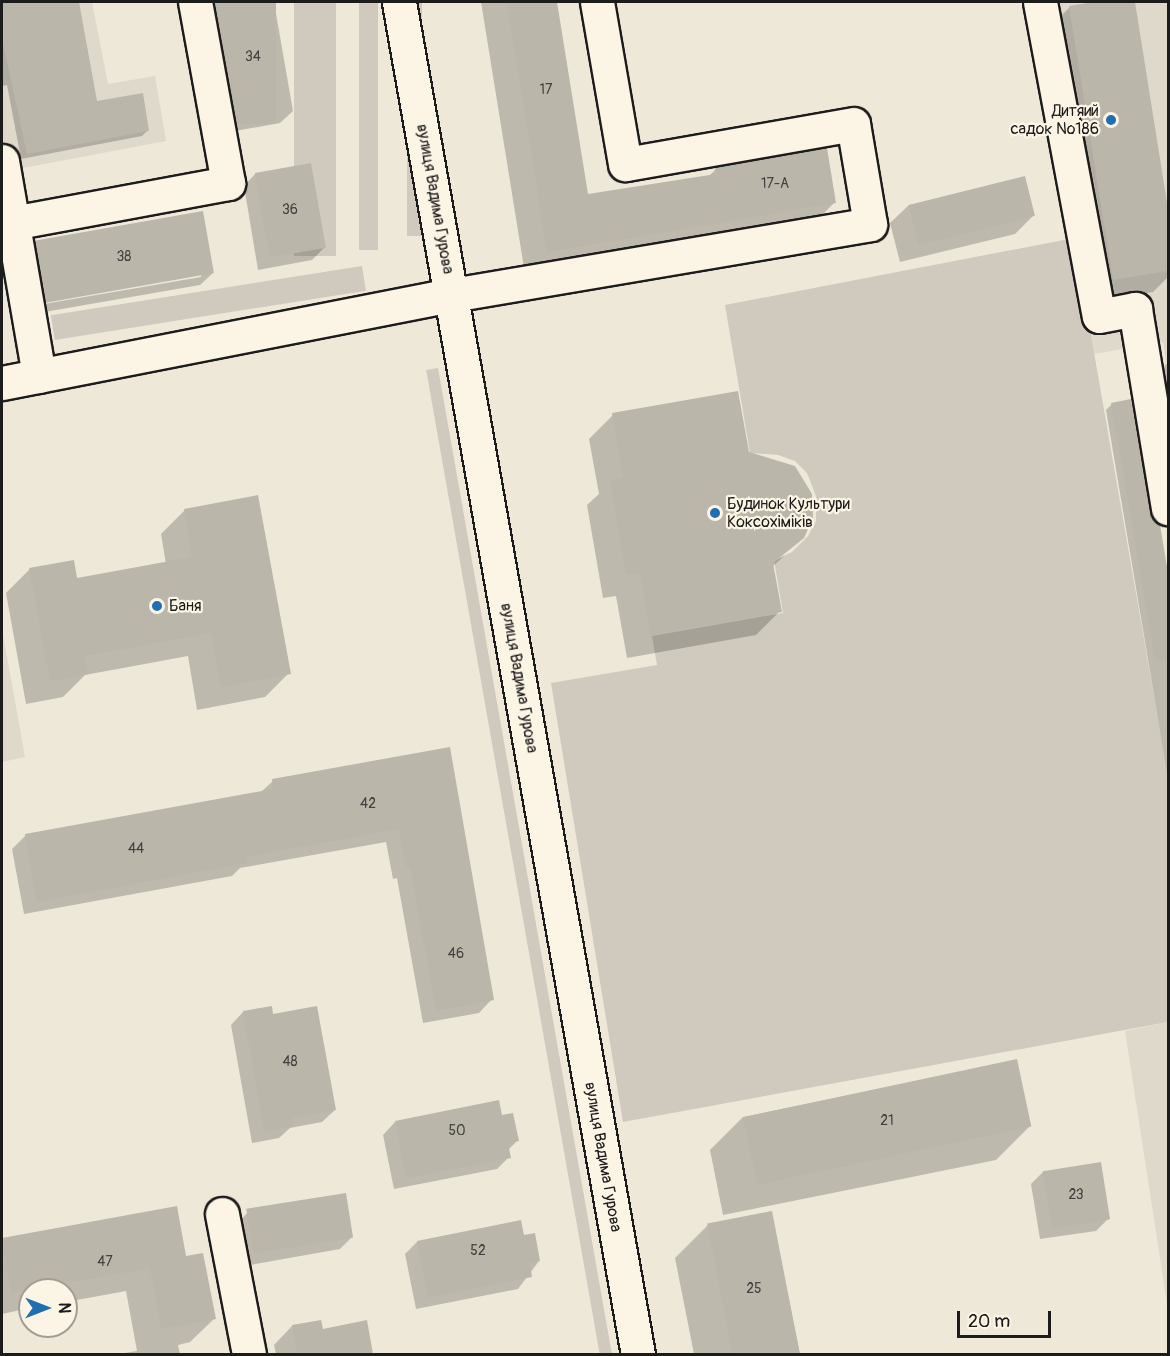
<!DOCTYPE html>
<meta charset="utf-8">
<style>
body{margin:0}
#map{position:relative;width:1170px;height:1356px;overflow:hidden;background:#eee8d9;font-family:Pangolin,sans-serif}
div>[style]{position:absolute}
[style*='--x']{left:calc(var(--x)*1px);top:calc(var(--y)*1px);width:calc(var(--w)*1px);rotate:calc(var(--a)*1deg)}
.built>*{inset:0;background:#ded9cb}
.green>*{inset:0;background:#cfcabd;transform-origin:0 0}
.shadow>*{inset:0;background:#0003}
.building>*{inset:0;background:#bab6aa;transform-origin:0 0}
.roads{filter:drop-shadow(2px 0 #1c1c1c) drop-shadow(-2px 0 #1c1c1c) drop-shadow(0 2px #1c1c1c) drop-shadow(0 -2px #1c1c1c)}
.minor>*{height:33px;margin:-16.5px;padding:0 16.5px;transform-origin:16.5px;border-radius:16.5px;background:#fcf5e5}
.dots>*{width:16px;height:16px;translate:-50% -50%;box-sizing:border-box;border:3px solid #fcf5e5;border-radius:50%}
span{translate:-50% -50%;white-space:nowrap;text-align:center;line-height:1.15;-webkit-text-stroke:4.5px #fcf5e5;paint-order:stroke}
.number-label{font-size:14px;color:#444240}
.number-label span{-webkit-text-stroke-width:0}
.poi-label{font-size:16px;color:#1c1c1c}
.right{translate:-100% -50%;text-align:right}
.left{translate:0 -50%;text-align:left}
.street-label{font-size:16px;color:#1c1c1c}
.frame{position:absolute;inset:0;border:3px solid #1c1c1c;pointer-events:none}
.north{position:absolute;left:18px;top:1278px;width:60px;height:60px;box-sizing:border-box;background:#fcf5e5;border:2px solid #a29e95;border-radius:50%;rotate:90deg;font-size:16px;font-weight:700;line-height:24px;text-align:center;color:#1c1c1c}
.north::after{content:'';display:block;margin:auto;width:21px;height:27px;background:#1f6fb2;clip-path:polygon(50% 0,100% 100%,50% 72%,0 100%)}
.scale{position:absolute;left:957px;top:1311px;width:94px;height:27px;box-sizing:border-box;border:3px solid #1c1c1c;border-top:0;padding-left:8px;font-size:18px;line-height:21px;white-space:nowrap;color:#1c1c1c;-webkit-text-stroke:4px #fcf5e5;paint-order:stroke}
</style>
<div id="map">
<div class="built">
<div style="clip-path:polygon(2px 2px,92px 2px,108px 84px,155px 76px,166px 141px,2px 172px)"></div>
<div style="clip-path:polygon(1032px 2px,1168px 2px,1168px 374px,1163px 342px,1094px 354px)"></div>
<div style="clip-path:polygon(2px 629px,25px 757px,2px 762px)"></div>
<div style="clip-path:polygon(1168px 1022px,1168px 1310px,1125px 1031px)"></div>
</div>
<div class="green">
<div style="left:294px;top:2px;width:42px;height:254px"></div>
<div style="left:359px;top:2px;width:19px;height:248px"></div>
<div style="left:407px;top:2px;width:15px;height:234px"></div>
<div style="clip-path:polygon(1074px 238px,1168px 776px,1168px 1022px,623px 1122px,551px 683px,657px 665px,652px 636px,783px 613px,774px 560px,792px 552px,808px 536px,816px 521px,816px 496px,807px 473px,795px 461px,778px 455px,750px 453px,725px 305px)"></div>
<div style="left:362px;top:266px;width:25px;height:315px;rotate:81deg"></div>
<div style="left:438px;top:368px;width:1001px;height:12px;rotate:80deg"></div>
</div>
<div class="shadow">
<div style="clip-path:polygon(2px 2px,78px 2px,96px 103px,148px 130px,142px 136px,21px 159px,7px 85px,2px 86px)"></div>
<div style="clip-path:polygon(198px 2px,274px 2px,293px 111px,280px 123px,224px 133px)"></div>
<div style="clip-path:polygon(481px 2px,555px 2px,586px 196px,708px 177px,716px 169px,834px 203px,811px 226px,525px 274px)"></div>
<div style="clip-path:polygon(1104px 2px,1133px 2px,1168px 219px,1168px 277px,1153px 292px,1090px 303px,1046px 31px,1070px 7px)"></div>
<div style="clip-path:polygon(256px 173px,324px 248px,312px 260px,258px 270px,244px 186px)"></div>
<div style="clip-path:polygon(909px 205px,1033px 216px,1015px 234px,900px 262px,890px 223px)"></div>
<div style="clip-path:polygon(evenodd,35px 242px,213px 273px,200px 285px,33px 314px,23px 254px,35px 242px,201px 274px,201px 277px,38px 305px,38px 302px,201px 274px)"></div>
<div style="clip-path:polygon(1168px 362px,1168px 396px,1163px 368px)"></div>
<div style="clip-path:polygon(1112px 404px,1148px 512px,1159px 526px,1168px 582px,1168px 778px,1106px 410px)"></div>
<div style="clip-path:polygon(613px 415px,747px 454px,803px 537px,766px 566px,784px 556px,772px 567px,780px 611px,756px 635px,627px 658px,616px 596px,603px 598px,587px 505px,599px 494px,589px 439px)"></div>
<div style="clip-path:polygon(185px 510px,289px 673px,265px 697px,197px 710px,188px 656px,85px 675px,63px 697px,26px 704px,6px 593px,30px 569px,76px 580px,166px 564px,161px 534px)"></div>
<div style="clip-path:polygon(449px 749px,492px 999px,479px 1013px,423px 1023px,397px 878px,393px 879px,386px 842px,240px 868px,232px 876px,24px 914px,12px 849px,26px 835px,261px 792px,273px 781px)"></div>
<div style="clip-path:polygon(243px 1012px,272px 1016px,335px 1110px,322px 1122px,290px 1128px,279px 1138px,252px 1143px,231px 1025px)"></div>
<div style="clip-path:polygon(1016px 1061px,1029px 1127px,996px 1160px,723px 1215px,710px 1150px,743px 1117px)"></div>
<div style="clip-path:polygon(501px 1117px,517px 1141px,508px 1150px,509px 1157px,497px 1169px,394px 1189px,383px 1135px,395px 1122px)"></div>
<div style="clip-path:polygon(1043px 1172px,1108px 1219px,1096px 1231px,1040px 1239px,1031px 1184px)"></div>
<div style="clip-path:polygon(175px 1208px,184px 1257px,214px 1319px,190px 1342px,178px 1345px,180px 1354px,118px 1354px,137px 1351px,126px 1291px,66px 1302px,66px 1290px,30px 1290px,30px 1308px,2px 1314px,2px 1240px)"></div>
<div style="clip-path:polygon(248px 1212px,352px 1237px,340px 1249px,244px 1266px,236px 1225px)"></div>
<div style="clip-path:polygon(771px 1212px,800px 1354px,694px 1354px,675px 1258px,708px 1225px)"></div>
<div style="clip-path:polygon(523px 1237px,539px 1261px,518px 1289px,416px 1309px,405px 1254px,417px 1242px)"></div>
<div style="clip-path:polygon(366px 1322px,372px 1354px,276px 1354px,274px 1345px,292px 1326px,321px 1330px)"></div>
</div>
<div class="building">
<div style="clip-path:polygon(2px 2px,79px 2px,97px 101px,143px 93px,149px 131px,27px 154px,2px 39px)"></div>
<div style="left:214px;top:2px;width:62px;height:122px"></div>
<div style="clip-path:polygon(507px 2px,557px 2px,588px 194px,716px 174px,715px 167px,827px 148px,836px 203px,547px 252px)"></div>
<div style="clip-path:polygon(1094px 2px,1135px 2px,1168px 209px,1168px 271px,1113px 280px,1069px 6px)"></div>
<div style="left:311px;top:163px;width:86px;height:57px;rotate:80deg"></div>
<div style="left:1025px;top:176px;width:41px;height:120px;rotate:76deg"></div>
<div style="left:203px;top:211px;width:63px;height:171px;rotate:80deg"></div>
<div style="clip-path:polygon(738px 391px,749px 452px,795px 466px,812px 494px,813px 518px,804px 538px,773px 563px,782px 612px,650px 635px,640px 573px,626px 575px,610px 480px,623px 478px,612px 413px)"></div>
<div style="clip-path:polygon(1131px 399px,1150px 511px,1160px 525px,1168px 573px,1168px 659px,1155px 660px,1111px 403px)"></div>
<div style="clip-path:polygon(258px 495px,291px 674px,221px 687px,211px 633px,85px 656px,88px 674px,50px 681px,29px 568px,74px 560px,77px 578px,192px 557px,184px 509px)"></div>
<div style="clip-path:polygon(450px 747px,494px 1000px,436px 1011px,410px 866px,406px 867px,399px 829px,246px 857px,247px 863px,37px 902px,25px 834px,273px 789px,272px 779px)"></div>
<div style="clip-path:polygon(272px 1006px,273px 1014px,317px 1006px,336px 1110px,292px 1118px,293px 1126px,264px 1132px,243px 1011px)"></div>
<div style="left:1017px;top:1059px;width:69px;height:280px;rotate:78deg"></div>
<div style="clip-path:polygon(499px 1100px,502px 1115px,513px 1113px,519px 1141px,508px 1143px,511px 1158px,406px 1178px,395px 1121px)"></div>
<div style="left:1101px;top:1162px;width:58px;height:59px;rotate:81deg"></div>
<div style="left:346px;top:1193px;width:45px;height:101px;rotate:81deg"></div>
<div style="clip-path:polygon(177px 1206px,186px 1256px,203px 1253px,216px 1319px,161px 1329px,150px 1268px,11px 1293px,2px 1238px)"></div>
<div style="left:772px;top:1211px;width:146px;height:66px;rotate:79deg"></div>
<div style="clip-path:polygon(521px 1220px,524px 1235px,535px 1233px,540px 1261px,530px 1263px,532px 1277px,428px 1298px,417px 1241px)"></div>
<div style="clip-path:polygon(321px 1320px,323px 1329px,367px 1320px,373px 1354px,297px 1354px,292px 1325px)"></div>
</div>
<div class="roads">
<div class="minor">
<div style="--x:399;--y:2;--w:1373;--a:79.98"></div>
<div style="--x:1040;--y:2;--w:319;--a:79.4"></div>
<div style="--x:1099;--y:316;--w:37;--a:-11"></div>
<div style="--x:1135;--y:309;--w:202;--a:80.6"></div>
<div style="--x:2;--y:161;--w:218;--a:80.2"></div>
<div style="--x:2;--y:225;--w:230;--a:-10.5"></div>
<div style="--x:228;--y:183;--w:184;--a:-100.3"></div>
<div style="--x:2;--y:383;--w:459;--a:-11.1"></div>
<div style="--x:452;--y:295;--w:424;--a:-9.6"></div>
<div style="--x:870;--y:224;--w:101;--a:-99.6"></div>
<div style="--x:853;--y:124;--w:231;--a:170"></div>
<div style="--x:625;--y:164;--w:164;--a:-99.8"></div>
<div style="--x:222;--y:1214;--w:143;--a:79.1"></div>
</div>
</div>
<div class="dots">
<div style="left:1111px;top:120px;background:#1f6fb2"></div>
<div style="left:715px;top:513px;background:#1f6fb2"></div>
<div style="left:157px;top:606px;background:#1f6fb2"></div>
</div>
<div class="number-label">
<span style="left:253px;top:57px">34</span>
<span style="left:546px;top:90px">17</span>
<span style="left:775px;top:184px">17-А</span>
<span style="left:290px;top:210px">36</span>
<span style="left:124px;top:257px">38</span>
<span style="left:368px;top:804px">42</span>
<span style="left:136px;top:849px">44</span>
<span style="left:456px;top:954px">46</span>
<span style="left:290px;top:1062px">48</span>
<span style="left:887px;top:1121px">21</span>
<span style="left:457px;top:1131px">50</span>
<span style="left:1076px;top:1195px">23</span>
<span style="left:478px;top:1251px">52</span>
<span style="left:105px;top:1262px">47</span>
<span style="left:754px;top:1289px">25</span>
</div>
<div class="poi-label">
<span class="right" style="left:1099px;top:120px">Дитяий<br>садок №186</span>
<span class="left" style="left:727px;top:513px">Будинок Культури<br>Коксохіміків</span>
<span class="left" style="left:169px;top:606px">Баня</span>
</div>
<div class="street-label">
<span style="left:435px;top:199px;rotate:80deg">вулиця Вадима Гурова</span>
<span style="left:519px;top:678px;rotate:80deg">вулиця Вадима Гурова</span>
<span style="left:603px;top:1157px;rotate:80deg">вулиця Вадима Гурова</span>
</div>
<div class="frame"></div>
<div class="north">N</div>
<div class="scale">20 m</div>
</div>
